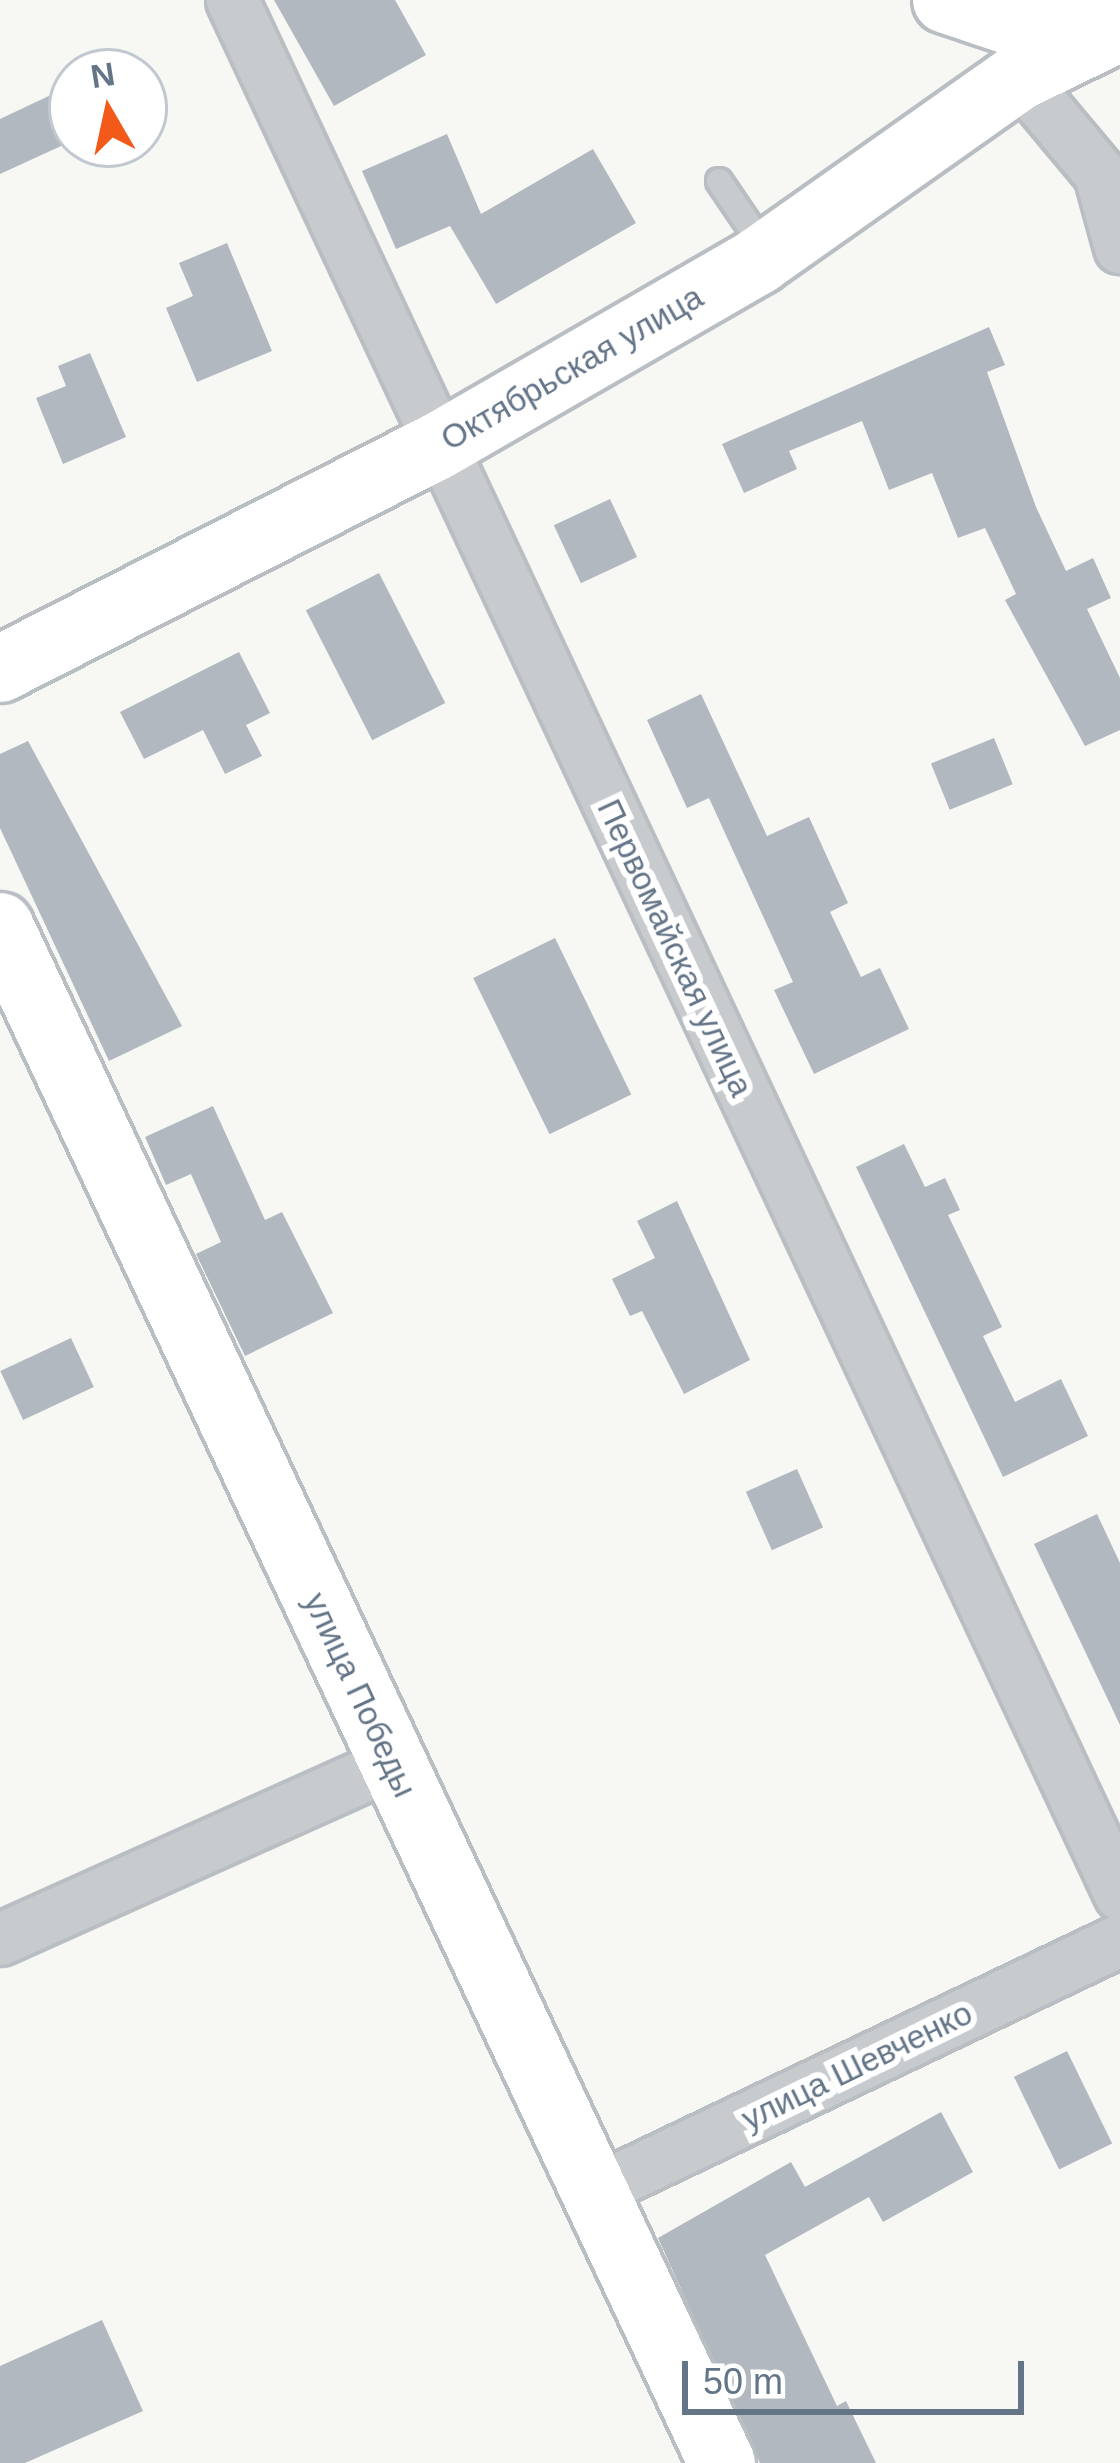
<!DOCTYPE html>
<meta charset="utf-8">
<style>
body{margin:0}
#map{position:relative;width:1120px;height:2463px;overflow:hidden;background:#f7f8f4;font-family:Arial,sans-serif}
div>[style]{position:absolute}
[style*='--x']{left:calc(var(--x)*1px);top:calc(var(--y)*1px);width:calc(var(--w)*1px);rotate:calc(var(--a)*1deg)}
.building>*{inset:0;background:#b1b8bf;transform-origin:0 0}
.roads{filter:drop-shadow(3px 0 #b9bec3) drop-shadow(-3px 0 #b9bec3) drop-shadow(0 3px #b9bec3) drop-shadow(0 -3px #b9bec3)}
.lane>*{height:24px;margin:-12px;padding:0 12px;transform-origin:12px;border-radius:12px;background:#c7cbce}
.street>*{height:51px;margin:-25.5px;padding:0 25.5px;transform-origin:25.5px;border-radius:25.5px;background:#c7cbce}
.secondary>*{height:66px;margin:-33px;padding:0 33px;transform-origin:33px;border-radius:33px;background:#fff}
span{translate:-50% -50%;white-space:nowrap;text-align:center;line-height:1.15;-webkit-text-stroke:12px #fff;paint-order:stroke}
.street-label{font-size:33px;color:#647588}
.north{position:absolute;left:48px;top:48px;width:120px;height:120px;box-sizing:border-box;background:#fff;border:3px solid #c1c8cf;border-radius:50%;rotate:351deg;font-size:33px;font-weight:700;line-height:48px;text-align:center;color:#647588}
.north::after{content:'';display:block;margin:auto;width:42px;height:54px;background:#f35918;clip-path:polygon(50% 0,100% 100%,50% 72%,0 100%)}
.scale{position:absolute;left:682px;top:2361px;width:342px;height:54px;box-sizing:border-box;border:6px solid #647588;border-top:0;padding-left:15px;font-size:36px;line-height:42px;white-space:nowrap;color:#647588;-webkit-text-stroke:9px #fff;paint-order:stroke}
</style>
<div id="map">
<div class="building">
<div style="clip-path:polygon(274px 0,395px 0,426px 55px,334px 106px)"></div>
<div style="clip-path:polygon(72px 85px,72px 141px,0 174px,0 119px)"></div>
<div style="clip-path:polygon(447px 134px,481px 214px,593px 149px,636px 223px,496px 304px,450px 226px,396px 249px,362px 171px)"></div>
<div style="clip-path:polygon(227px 243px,272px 351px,197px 382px,166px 308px,193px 296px,179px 263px)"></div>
<div style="clip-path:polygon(989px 327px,1005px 365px,987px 372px,1036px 507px,1066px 571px,1093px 558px,1111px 598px,1087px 609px,1120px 678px,1120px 730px,1085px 746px,1005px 600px,1016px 594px,985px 528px,958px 538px,932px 473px,889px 490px,862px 421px,789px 451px,797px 469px,744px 493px,722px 444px)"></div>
<div style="clip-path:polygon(90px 353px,126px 437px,63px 464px,36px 398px,66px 386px,58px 366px)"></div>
<div style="left:610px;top:499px;width:64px;height:62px;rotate:65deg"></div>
<div style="left:379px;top:573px;width:146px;height:82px;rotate:63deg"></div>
<div style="clip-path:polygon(239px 652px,270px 713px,246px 725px,262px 756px,225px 774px,203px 730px,144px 759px,120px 712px)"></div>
<div style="clip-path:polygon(701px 694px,767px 836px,809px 817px,848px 903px,830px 912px,861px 977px,880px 968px,909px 1029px,814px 1074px,774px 990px,793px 982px,709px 798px,687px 808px,647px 720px)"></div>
<div style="left:994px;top:738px;width:50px;height:68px;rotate:68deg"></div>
<div style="clip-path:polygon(28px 741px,182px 1026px,109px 1061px,0 828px,0 754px)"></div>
<div style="left:555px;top:938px;width:174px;height:91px;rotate:64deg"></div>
<div style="clip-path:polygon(213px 1106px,265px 1220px,282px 1212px,333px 1313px,245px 1356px,196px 1254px,221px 1242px,191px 1174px,166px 1185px,145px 1137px)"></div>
<div style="clip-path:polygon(904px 1144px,925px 1187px,945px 1178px,960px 1210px,948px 1215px,1002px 1327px,983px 1336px,1015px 1402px,1061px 1379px,1088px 1436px,1003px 1477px,856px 1167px)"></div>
<div style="clip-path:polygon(677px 1201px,750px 1360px,684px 1394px,642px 1311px,630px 1316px,612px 1279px,655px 1258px,637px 1221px)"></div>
<div style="left:71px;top:1338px;width:54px;height:78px;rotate:65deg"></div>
<div style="left:797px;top:1469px;width:64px;height:56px;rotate:66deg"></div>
<div style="clip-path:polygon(1097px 1514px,1120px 1563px,1120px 1725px,1034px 1544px)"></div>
<div style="left:1067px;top:2051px;width:103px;height:59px;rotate:64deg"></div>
<div style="clip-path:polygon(941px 2112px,973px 2172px,883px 2222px,869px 2197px,765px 2255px,837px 2406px,846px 2401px,876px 2463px,760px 2463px,658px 2238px,791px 2162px,805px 2187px)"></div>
<div style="clip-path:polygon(102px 2320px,143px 2411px,25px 2463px,0 2463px,0 2366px)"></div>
</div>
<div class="roads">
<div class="lane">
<div style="--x:719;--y:181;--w:87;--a:55.8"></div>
</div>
<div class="street">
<div style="--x:232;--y:0;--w:2092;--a:64.88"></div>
<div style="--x:1019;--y:77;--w:126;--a:50.1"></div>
<div style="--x:1100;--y:174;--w:76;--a:74.7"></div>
<div style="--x:0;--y:1939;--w:430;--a:-24.2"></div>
<div style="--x:594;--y:2191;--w:583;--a:-25.51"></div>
</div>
<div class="secondary">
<div style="--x:946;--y:0;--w:85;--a:18.4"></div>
<div style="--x:1027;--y:27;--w:83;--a:-0.7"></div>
<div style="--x:0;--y:669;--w:492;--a:-27"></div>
<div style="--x:438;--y:446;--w:370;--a:-30"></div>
<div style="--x:758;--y:261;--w:319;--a:-35.2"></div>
<div style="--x:1019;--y:77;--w:112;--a:-25.9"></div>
<div style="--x:0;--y:926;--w:1698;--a:64.84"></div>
</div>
</div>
<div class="street-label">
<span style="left:572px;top:368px;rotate:-30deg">Октябрьская улица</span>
<span style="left:675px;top:948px;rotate:65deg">Первомайская улица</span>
<span style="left:360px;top:1695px;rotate:65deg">улица Победы</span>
<span style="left:857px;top:2066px;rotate:-26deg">улица Шевченко</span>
</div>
<div class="north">N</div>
<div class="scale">50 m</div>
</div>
